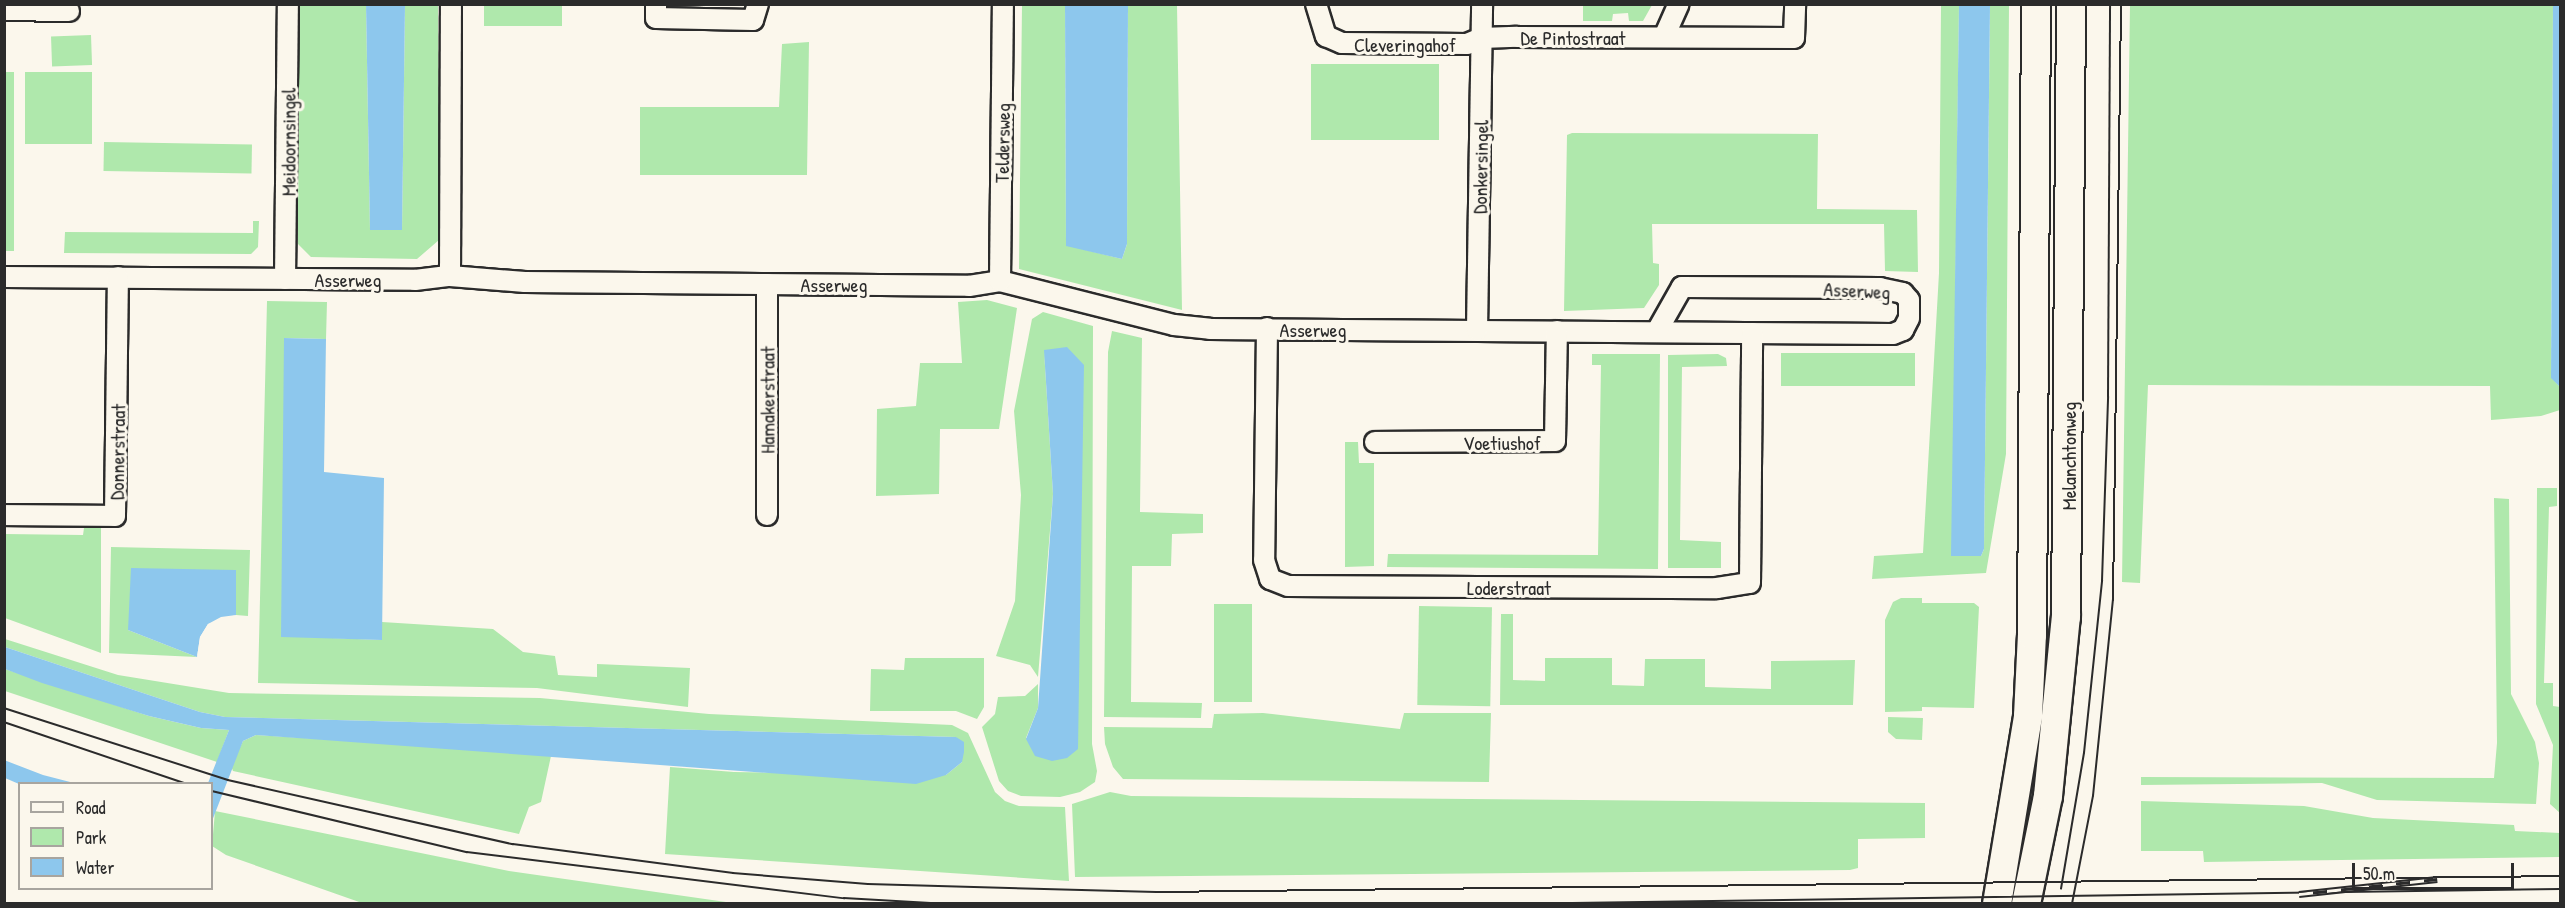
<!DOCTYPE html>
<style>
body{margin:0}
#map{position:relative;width:2565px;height:908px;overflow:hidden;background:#fbf7ec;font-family:"Patrick Hand",sans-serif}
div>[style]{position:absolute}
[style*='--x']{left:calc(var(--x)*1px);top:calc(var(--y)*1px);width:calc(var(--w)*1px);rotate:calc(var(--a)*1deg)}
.green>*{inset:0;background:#afe8ac;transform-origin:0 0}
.water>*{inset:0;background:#8dc7ed}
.pier>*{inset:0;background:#fbf7ec}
.roads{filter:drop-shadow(2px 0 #2b2b2b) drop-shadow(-2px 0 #2b2b2b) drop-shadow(0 2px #2b2b2b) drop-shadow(0 -2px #2b2b2b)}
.street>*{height:20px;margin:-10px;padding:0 10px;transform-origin:10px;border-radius:10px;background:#fbf7ec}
.secondary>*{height:28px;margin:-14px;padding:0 14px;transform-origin:14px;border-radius:14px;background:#fbf7ec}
.tram>*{height:1.5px;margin:-0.75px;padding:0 0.75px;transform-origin:0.75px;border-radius:0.75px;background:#2b2b2b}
.rail>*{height:7px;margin-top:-3.5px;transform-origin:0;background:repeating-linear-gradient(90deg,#fbf7ec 0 14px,#2b2b2b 0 28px);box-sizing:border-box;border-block:2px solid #2b2b2b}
span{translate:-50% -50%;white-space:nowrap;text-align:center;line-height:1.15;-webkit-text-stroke:6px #fbf7ec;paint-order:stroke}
.street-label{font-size:20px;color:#2b2b2b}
.frame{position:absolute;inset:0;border:6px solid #2b2b2b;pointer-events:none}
.legend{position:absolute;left:18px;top:782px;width:195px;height:108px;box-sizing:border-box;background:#fbf7ec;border:2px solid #a8a59f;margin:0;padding:8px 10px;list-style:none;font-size:18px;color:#2b2b2b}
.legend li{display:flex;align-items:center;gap:12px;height:30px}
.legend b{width:30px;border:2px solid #a8a59f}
.scale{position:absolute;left:2352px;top:863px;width:162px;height:27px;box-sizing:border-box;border:3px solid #2b2b2b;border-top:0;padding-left:8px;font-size:18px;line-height:21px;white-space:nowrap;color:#2b2b2b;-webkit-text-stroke:4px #fbf7ec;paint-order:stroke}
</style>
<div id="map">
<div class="green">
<div style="clip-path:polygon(298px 5px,366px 5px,370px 230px,402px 230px,405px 5px,438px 5px,439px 240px,417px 259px,311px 257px,298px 244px)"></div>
<div style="left:484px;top:5px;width:78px;height:21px"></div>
<div style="clip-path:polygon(1022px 5px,1065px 5px,1066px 245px,1122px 259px,1127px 244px,1128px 5px,1177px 5px,1182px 310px,1019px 269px)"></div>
<div style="clip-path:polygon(1583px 5px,1583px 4px,1652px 5px,1643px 21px,1629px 21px,1628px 13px,1613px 14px,1612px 21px,1583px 21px)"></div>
<div style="clip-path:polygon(1941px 5px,1959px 5px,1952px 556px,1981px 556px,1984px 549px,1990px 5px,2009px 5px,2006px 454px,1986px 573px,1872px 579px,1874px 556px,1923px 553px,1939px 273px)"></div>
<div style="clip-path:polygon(2130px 5px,2553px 5px,2551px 377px,2560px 387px,2560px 410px,2541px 416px,2491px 420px,2490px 386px,2148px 385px,2140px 583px,2122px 582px)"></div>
<div style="left:91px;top:35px;width:30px;height:40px;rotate:88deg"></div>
<div style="clip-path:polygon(809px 42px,807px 175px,640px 175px,640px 107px,779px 107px,782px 44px)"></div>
<div style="left:1311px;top:64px;width:128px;height:76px"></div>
<div style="left:5px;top:72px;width:9px;height:179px"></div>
<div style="left:25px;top:72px;width:67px;height:72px"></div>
<div style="clip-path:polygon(1572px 133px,1818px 134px,1817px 209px,1917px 210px,1918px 272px,1885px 271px,1884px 224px,1652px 224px,1653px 263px,1659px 264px,1659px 285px,1644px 308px,1564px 311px,1567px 135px)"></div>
<div style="left:104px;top:142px;width:148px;height:29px;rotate:1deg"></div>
<div style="clip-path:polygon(253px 221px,259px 221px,258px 247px,251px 254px,64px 253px,65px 232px,253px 233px)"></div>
<div style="clip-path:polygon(987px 300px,1017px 308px,999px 429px,940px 429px,939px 494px,876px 496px,877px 409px,916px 406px,920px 363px,962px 363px,958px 302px)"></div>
<div style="clip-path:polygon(267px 301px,327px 302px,326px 339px,285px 338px,282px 636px,382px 640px,382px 622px,493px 629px,523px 652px,555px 656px,558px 675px,597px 677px,597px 664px,690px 668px,688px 707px,537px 688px,258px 683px)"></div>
<div style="clip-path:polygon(1043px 312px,1093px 326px,1092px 744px,1097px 771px,1095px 782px,1080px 792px,1060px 797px,1021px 796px,1008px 791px,999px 781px,982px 727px,995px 714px,998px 697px,1025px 696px,1038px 684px,1038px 708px,1026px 738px,1078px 749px,1044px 350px,1053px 494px,1038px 677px,1030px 665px,996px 656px,1015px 601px,1021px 495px,1014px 411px,1032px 319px)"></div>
<div style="clip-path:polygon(1112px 331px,1142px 338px,1140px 512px,1203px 514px,1203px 533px,1172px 534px,1171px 566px,1132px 566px,1131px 702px,1202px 703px,1201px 718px,1104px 717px,1108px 352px)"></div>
<div style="left:1781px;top:353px;width:134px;height:33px"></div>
<div style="clip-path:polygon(1592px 354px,1660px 354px,1658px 569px,1387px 567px,1388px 554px,1598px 555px,1601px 365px,1592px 365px)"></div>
<div style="clip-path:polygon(1718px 354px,1726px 358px,1727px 366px,1682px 367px,1680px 540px,1721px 542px,1721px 568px,1668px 568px,1668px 355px)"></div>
<div style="clip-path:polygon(1345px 442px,1358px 442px,1359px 463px,1374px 463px,1374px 566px,1345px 567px)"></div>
<div style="clip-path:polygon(2537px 488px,2557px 488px,2557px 506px,2549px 507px,2544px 683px,2553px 683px,2553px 706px,2560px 707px,2560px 813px,2550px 804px,2553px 745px,2536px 704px)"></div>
<div style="clip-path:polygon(2494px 498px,2509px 499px,2511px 694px,2535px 742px,2539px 763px,2536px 804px,2377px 800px,2322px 783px,2141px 785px,2141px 777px,2494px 778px,2497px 743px)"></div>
<div style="clip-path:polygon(101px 527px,101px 653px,5px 618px,5px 534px,83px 535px,84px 528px)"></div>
<div style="clip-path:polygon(111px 547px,250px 550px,248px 616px,236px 615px,236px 570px,128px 630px,197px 657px,109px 653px)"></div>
<div style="clip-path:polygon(1901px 598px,1922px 598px,1922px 603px,1974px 603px,1979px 607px,1974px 708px,1922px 707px,1922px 711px,1885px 712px,1885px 620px,1893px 602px)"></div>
<div style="left:1214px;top:604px;width:38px;height:98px"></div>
<div style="left:1419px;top:606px;width:73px;height:99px;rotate:1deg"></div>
<div style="clip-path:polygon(1501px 614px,1513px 614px,1513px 680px,1545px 681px,1545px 658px,1612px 658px,1612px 685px,1644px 686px,1645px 659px,1705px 659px,1705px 687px,1771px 689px,1771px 661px,1855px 660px,1853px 705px,1500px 705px)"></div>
<div style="clip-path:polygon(5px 639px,118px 675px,229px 693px,540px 698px,709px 714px,952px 725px,968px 733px,995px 792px,1005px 801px,1019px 806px,1065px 807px,1069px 881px,665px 854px,670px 767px,734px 772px,946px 775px,962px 762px,956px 737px,225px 717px,200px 712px,5px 647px)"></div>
<div style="clip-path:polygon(905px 658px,984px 658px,984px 707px,977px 719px,956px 711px,870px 711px,871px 669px,904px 670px)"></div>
<div style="clip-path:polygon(5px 669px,149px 716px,201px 728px,229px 730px,217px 762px,5px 691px)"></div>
<div style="clip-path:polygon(1263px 713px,1400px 729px,1404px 713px,1491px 713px,1489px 782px,1123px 779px,1113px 767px,1105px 744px,1104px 727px,1212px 728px,1214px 714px)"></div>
<div style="clip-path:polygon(1888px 717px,1923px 718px,1922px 740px,1896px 739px,1888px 732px)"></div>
<div style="clip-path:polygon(256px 735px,496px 750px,551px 756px,541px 802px,529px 807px,519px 834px,233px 771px,231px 766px,243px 741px)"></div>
<div style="clip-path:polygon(1110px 792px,1131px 796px,1925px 803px,1925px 838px,1858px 839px,1858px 868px,1850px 870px,1075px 877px,1072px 804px)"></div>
<div style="clip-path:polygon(2141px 801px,2304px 806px,2373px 818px,2514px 825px,2515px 831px,2560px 833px,2560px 857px,2204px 862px,2203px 851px,2141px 851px)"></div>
<div style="clip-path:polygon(215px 811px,509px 871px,733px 903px,362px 903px,226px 855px,212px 846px)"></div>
</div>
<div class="water">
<div style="clip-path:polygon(2560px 4px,2560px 387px,2551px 378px,2553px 5px)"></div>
<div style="clip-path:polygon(366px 5px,405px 5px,402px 230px,370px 230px)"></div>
<div style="clip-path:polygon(1065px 5px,1128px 5px,1127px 244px,1122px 259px,1066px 246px)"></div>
<div style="clip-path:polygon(1959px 5px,1990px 5px,1984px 549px,1981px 556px,1951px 556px)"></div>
<div style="clip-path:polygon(284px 338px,326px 339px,324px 472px,384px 478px,382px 640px,281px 637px)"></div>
<div style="clip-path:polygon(1067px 347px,1084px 365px,1078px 749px,1067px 758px,1052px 761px,1035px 756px,1026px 739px,1038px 708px,1053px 494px,1044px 350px)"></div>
<div style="clip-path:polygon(131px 568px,236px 570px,236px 615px,221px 617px,208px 624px,200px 637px,197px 657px,128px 630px)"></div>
<div style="clip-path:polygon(5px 647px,200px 712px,225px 717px,956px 737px,964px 742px,964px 752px,962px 762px,946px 775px,916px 784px,256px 735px,243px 741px,212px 821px,212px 784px,208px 783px,229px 730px,201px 728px,149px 716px,42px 683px,5px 669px)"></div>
<div style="clip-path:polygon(4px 760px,43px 775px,74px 783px,19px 784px,5px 778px)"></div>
</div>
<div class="pier">
<div style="clip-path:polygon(236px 615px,210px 627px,197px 657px,200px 637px,208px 624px)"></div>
</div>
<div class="roads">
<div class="street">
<div style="--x:656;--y:4;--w:14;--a:90"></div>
<div style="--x:656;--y:18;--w:97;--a:1.2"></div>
<div style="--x:753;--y:20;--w:17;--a:-73"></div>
<div style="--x:1316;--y:4;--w:34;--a:73"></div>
<div style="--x:1326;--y:36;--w:17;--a:24"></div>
<div style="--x:1342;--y:43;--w:125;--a:0.5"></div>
<div style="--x:1467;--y:44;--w:15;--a:-23"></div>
<div style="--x:1481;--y:38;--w:36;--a:-2"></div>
<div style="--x:1517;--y:37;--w:277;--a:0.2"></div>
<div style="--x:1794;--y:38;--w:34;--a:-88"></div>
<div style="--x:4;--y:10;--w:65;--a:0.9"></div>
<div style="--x:1664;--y:37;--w:36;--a:-66"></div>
<div style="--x:450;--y:276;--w:272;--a:-89.8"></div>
<div style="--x:4;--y:277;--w:411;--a:0.4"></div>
<div style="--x:415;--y:280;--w:35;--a:-7"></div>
<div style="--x:450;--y:276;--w:75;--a:4.6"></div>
<div style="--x:525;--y:282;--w:444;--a:0.5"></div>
<div style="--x:969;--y:286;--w:31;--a:-9"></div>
<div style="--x:1000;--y:281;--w:179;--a:14.2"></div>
<div style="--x:1174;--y:325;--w:36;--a:6"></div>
<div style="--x:1210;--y:329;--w:683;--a:0.42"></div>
<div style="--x:1893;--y:334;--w:11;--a:-22"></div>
<div style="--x:1903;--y:330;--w:13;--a:-63"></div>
<div style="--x:1909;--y:318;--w:18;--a:-90"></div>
<div style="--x:1909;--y:300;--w:9;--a:-131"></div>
<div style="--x:1903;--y:293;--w:24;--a:-168"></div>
<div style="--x:1880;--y:288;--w:198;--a:-179.7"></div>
<div style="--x:1682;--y:287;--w:51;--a:119.6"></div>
<div style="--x:285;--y:279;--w:275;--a:-89.4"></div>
<div style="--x:1000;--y:281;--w:277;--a:-89.4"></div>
<div style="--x:1267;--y:328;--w:232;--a:90.7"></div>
<div style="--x:1264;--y:560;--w:20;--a:72"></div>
<div style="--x:1270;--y:579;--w:19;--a:21"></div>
<div style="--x:1288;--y:586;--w:429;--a:0.3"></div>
<div style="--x:1717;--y:588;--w:33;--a:-9"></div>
<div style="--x:1750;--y:583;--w:250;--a:-89.5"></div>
<div style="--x:1477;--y:330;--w:326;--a:-89.1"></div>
<div style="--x:1375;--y:442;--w:180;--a:-0.3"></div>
<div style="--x:1555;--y:441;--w:110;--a:-89"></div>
<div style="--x:4;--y:515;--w:111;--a:0.5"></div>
<div style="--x:115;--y:516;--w:239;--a:-89.3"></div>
<div style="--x:767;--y:515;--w:231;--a:-90"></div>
</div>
<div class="secondary">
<div style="--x:1997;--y:904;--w:191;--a:-80.6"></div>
<div style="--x:2028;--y:716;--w:81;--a:-87.2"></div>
<div style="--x:2032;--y:635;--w:631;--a:-89.64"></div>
<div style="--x:2026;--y:904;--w:110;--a:-78.5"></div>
<div style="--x:2048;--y:796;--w:180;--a:-84.3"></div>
<div style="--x:2066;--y:617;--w:613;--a:-89.53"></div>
</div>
</div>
<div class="tram">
<div style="--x:4;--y:708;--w:235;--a:17.8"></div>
<div style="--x:228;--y:780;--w:292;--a:12.7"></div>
<div style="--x:513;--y:844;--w:222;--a:7.5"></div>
<div style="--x:733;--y:873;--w:135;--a:4.7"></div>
<div style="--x:868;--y:884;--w:288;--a:1.6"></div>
<div style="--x:1156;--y:892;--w:1404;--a:-0.65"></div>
<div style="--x:4;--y:722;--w:193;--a:18.7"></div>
<div style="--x:212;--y:791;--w:262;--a:13.5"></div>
<div style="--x:467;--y:852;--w:380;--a:7"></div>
<div style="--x:844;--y:898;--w:104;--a:3.3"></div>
<div style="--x:2061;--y:889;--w:138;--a:-80.4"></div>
<div style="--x:2084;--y:753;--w:173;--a:-84"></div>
<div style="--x:2102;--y:581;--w:184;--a:-88.1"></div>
<div style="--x:2108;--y:397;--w:393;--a:-89.7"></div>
<div style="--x:1502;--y:904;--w:1058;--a:-0.81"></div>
<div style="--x:2072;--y:904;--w:110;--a:-79"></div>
<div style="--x:2093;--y:796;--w:197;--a:-84.2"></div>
<div style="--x:2113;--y:600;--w:596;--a:-89.23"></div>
</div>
<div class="rail">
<div style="--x:2299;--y:894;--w:139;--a:-6.2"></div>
</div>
<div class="street-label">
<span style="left:1573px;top:37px">De Pintostraat</span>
<span style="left:1405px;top:44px">Cleveringahof</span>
<span style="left:288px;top:142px;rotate:-90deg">Meidoornsingel</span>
<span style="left:1002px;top:143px;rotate:-89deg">Teldersweg</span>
<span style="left:1480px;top:167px;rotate:-89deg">Donkersingel</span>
<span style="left:348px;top:279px">Asserweg</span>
<span style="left:834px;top:284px">Asserweg</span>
<span style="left:1857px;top:290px;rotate:3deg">Asserweg</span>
<span style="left:1313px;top:329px">Asserweg</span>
<span style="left:767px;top:400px;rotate:-90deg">Hamakerstraat</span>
<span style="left:1502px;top:442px">Voetiushof</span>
<span style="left:117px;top:452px;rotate:-89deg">Donnerstraat</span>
<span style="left:2068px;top:456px;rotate:-90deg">Melanchtonweg</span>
<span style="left:1509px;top:587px">Loderstraat</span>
</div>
<div class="frame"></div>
<ul class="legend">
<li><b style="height:8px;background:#fbf7ec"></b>Road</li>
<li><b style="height:16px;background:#afe8ac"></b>Park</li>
<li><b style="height:16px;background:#8dc7ed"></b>Water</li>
</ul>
<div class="scale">50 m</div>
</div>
